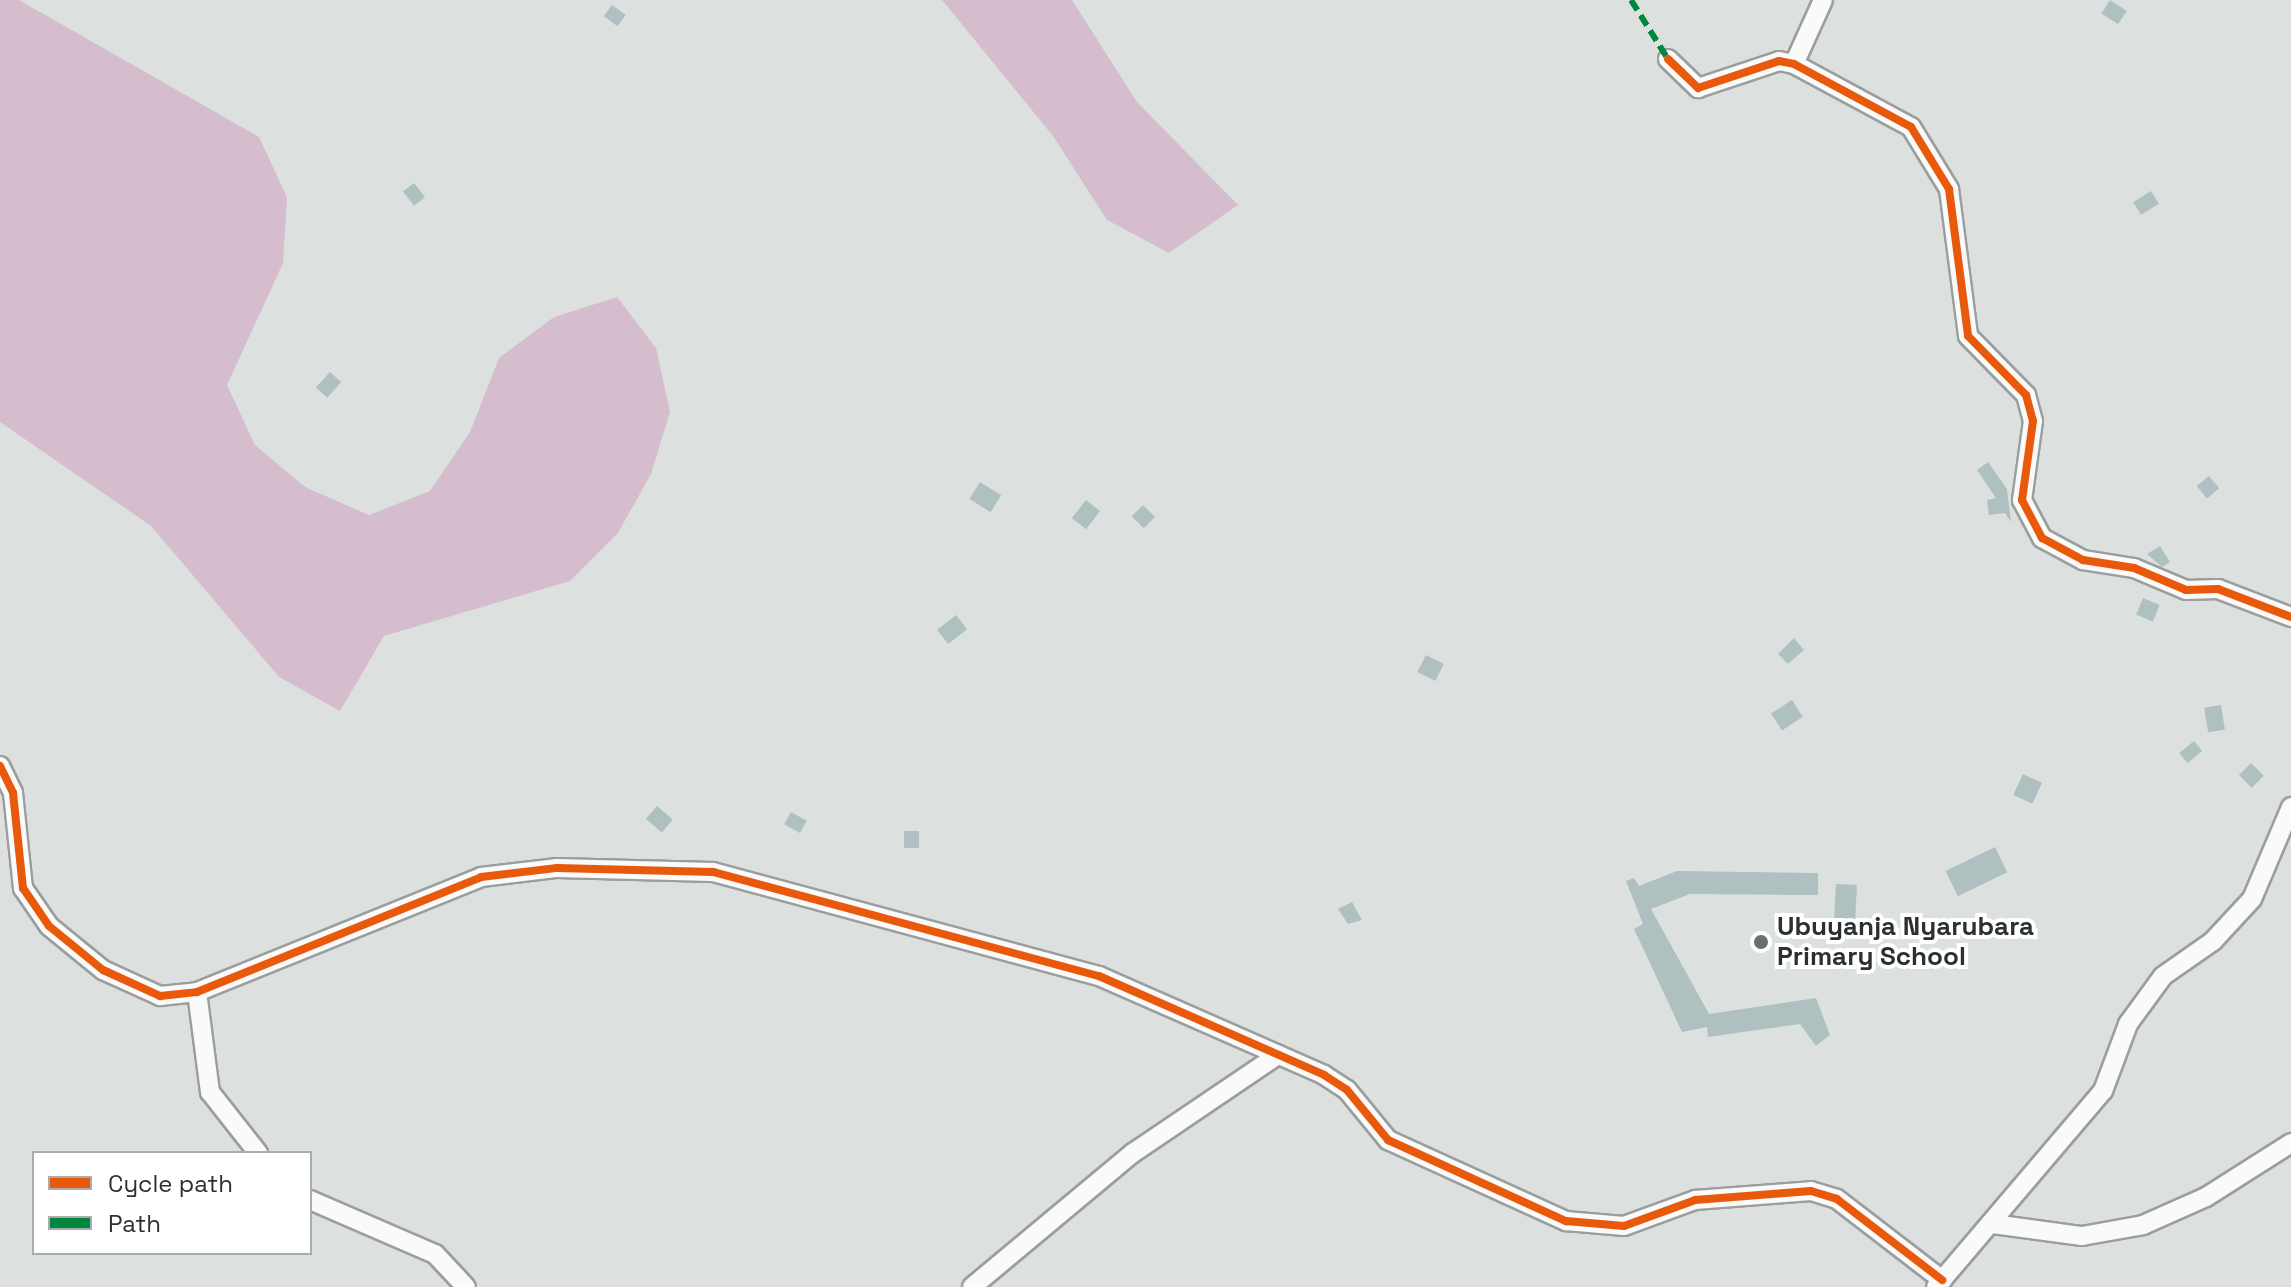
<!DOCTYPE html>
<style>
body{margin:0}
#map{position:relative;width:2291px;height:1287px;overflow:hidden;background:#dce1e0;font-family:"Space Grotesk",sans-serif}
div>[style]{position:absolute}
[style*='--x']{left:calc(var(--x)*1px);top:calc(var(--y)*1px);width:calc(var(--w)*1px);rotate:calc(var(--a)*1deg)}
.green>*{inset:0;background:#d5bdcd}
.building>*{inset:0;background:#aec0bf;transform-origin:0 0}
.roads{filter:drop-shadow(2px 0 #9b9e9d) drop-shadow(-2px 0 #9b9e9d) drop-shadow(0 2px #9b9e9d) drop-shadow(0 -2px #9b9e9d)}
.minor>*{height:18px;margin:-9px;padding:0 9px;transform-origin:9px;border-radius:9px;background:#fafafa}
.quiet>*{height:6px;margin-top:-3px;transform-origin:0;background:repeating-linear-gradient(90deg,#00873e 0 12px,transparent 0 18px)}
.cycleway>*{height:8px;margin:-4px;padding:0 4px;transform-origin:4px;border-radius:4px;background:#e8590c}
.dots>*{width:22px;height:22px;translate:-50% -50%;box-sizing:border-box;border:4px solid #fff;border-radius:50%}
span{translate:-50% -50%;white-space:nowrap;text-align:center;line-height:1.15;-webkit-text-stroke:8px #fff;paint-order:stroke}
.poi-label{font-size:26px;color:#2d3030;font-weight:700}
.left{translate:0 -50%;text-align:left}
.legend{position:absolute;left:32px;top:1151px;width:280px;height:104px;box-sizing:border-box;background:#fff;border:2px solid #abacac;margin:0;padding:10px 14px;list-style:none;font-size:24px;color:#2d3030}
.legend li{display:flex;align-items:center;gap:16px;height:40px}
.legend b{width:40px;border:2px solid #abacac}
</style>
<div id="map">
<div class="green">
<div style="clip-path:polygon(0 0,19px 0,259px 137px,287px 197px,283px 263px,227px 385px,255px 445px,305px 487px,369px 515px,430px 491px,470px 432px,499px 358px,554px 317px,617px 297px,656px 348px,670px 412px,651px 474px,618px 533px,570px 581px,384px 636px,340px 711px,279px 677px,151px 526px,0 422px)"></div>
<div style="clip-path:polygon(942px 0,1072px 0,1137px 102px,1238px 205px,1169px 253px,1107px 220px,1053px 136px)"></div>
</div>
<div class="building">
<div style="left:2110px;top:0;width:20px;height:16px;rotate:33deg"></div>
<div style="left:612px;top:5px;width:17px;height:14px;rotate:36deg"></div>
<div style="left:414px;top:183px;width:18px;height:14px;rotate:52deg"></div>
<div style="left:2151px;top:191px;width:15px;height:21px;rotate:58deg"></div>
<div style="left:330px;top:372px;width:15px;height:21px;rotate:42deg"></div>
<div style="clip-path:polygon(1988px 462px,2007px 489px,2011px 522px,2005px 513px,1989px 515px,1987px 500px,1996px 498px,1977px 470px)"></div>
<div style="left:2209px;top:476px;width:16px;height:16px;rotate:50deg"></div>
<div style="left:980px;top:482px;width:25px;height:20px;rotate:32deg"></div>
<div style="left:1086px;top:500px;width:18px;height:23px;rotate:38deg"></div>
<div style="left:1143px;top:505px;width:17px;height:16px;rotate:45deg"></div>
<div style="clip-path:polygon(2160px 546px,2170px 562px,2162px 567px,2147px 554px)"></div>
<div style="left:2143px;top:598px;width:18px;height:18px;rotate:22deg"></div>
<div style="left:956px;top:615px;width:18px;height:24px;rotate:52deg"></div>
<div style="clip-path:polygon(1794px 638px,1804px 650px,1788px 664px,1778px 654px)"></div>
<div style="left:1426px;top:655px;width:20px;height:19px;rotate:27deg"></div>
<div style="left:1792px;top:700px;width:20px;height:25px;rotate:57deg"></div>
<div style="left:2221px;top:705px;width:25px;height:17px;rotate:81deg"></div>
<div style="left:2194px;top:741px;width:13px;height:19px;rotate:51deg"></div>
<div style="left:2251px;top:763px;width:18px;height:17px;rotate:45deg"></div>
<div style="left:2023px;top:774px;width:21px;height:23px;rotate:25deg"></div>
<div style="left:657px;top:806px;width:21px;height:17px;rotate:41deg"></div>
<div style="left:791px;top:812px;width:18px;height:14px;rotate:29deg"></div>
<div style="left:904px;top:831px;width:15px;height:17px"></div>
<div style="left:1995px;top:847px;width:28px;height:55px;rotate:64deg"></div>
<div style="clip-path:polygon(1677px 871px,1818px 873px,1818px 895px,1690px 894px,1651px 909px,1709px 1014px,1816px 998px,1830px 1035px,1816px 1046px,1800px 1024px,1708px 1037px,1707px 1027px,1682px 1032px,1634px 929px,1643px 924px,1626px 881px,1634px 878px,1639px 886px)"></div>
<div style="left:1836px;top:884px;width:21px;height:46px;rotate:3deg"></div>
<div style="clip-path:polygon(1352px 902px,1362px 920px,1348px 924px,1338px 909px)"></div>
</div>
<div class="roads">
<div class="minor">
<div style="--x:1668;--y:59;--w:42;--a:44"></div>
<div style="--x:1698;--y:88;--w:85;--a:-18.4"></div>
<div style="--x:1779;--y:61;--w:15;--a:11"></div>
<div style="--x:1794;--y:64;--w:133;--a:28.3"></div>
<div style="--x:1911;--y:127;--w:73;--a:58.5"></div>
<div style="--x:1949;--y:189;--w:148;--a:82.6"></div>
<div style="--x:1968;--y:336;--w:83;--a:45.5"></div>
<div style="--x:2026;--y:395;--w:27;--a:75"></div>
<div style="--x:2033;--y:421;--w:80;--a:97.9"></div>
<div style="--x:2022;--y:500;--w:43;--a:62.2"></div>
<div style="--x:2042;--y:538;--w:47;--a:28.2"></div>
<div style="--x:2083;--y:560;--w:52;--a:8.9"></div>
<div style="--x:2134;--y:568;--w:56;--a:22.9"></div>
<div style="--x:2186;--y:590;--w:32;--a:-2"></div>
<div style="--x:2218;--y:589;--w:78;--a:21"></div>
<div style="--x:1794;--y:64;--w:70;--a:-65.6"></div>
<div style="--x:0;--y:766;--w:30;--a:64"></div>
<div style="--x:13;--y:793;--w:96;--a:84"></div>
<div style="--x:23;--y:888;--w:46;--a:55.6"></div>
<div style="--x:49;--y:926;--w:70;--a:39.2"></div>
<div style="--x:103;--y:970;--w:63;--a:24.5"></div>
<div style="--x:160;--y:996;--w:37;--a:-6"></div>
<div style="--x:197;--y:992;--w:306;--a:-22"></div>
<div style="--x:481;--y:877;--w:77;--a:-6.8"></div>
<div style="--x:557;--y:868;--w:156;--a:1.5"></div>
<div style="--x:713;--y:872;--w:400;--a:15.1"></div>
<div style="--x:1099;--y:976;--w:246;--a:23.7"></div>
<div style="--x:1324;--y:1075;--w:27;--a:33"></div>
<div style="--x:1347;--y:1090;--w:65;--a:50.6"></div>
<div style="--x:1388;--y:1140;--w:196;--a:24.5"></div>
<div style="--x:1566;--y:1221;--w:58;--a:4.9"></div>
<div style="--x:1624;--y:1226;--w:76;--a:-20.1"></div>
<div style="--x:1695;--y:1200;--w:116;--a:-4.4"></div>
<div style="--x:1811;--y:1191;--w:27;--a:17"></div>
<div style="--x:1837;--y:1199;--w:133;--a:37.6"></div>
<div style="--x:197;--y:992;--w:101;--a:82.6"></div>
<div style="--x:210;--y:1092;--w:78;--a:51.8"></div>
<div style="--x:310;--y:1200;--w:136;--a:23.4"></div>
<div style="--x:435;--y:1254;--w:45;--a:46.8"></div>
<div style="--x:1993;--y:1224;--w:90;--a:7.7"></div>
<div style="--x:2082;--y:1236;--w:62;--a:-10.2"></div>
<div style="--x:2143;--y:1225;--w:69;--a:-24"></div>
<div style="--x:2206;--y:1197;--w:101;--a:-32.4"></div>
<div style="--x:972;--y:1287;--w:209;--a:-39.8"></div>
<div style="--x:1133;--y:1153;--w:175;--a:-34.1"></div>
<div style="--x:1936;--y:1287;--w:257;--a:-49.6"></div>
<div style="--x:2103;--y:1091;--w:72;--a:-69.5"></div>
<div style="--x:2128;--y:1024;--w:59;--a:-53.9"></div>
<div style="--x:2163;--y:976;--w:61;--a:-35"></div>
<div style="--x:2213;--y:941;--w:57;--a:-47.1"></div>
<div style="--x:2252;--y:899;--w:100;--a:-67"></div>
</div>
</div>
<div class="quiet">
<div style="--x:1631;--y:0;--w:70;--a:57.9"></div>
</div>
<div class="cycleway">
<div style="--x:1668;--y:59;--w:42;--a:44"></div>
<div style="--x:1698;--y:88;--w:85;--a:-18.4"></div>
<div style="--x:1779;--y:61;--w:15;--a:11"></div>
<div style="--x:1794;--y:64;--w:133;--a:28.3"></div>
<div style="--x:1911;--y:127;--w:73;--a:58.5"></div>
<div style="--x:1949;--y:189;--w:148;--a:82.6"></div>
<div style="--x:1968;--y:336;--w:83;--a:45.5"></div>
<div style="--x:2026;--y:395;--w:27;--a:75"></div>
<div style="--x:2033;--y:421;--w:80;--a:97.9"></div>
<div style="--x:2022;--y:500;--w:43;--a:62.2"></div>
<div style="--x:2042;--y:538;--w:47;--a:28.2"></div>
<div style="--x:2083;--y:560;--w:52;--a:8.9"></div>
<div style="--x:2134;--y:568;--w:56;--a:22.9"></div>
<div style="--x:2186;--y:590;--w:32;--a:-2"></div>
<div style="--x:2218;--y:589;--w:78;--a:21"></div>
<div style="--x:0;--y:766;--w:30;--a:64"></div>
<div style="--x:13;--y:793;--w:96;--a:84"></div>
<div style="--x:23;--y:888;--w:46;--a:55.6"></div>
<div style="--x:49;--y:926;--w:70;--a:39.2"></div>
<div style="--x:103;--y:970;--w:63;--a:24.5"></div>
<div style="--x:160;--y:996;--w:37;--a:-6"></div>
<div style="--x:197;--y:992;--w:306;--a:-22"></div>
<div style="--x:481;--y:877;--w:77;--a:-6.8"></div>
<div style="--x:557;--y:868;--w:156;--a:1.5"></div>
<div style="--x:713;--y:872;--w:400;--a:15.1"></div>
<div style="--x:1099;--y:976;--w:246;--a:23.7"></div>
<div style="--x:1324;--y:1075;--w:27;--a:33"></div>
<div style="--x:1347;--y:1090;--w:65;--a:50.6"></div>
<div style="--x:1388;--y:1140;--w:196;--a:24.5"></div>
<div style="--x:1566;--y:1221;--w:58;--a:4.9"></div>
<div style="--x:1624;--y:1226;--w:76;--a:-20.1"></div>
<div style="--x:1695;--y:1200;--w:116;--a:-4.4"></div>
<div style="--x:1811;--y:1191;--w:27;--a:17"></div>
<div style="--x:1837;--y:1199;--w:133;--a:37.6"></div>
</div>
<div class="dots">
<div style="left:1761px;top:942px;background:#6a6e6e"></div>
</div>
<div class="poi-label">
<span class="left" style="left:1777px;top:942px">Ubuyanja Nyarubara<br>Primary School</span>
</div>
<ul class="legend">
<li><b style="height:10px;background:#e8590c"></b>Cycle path</li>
<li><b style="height:10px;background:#00873e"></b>Path</li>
</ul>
</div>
